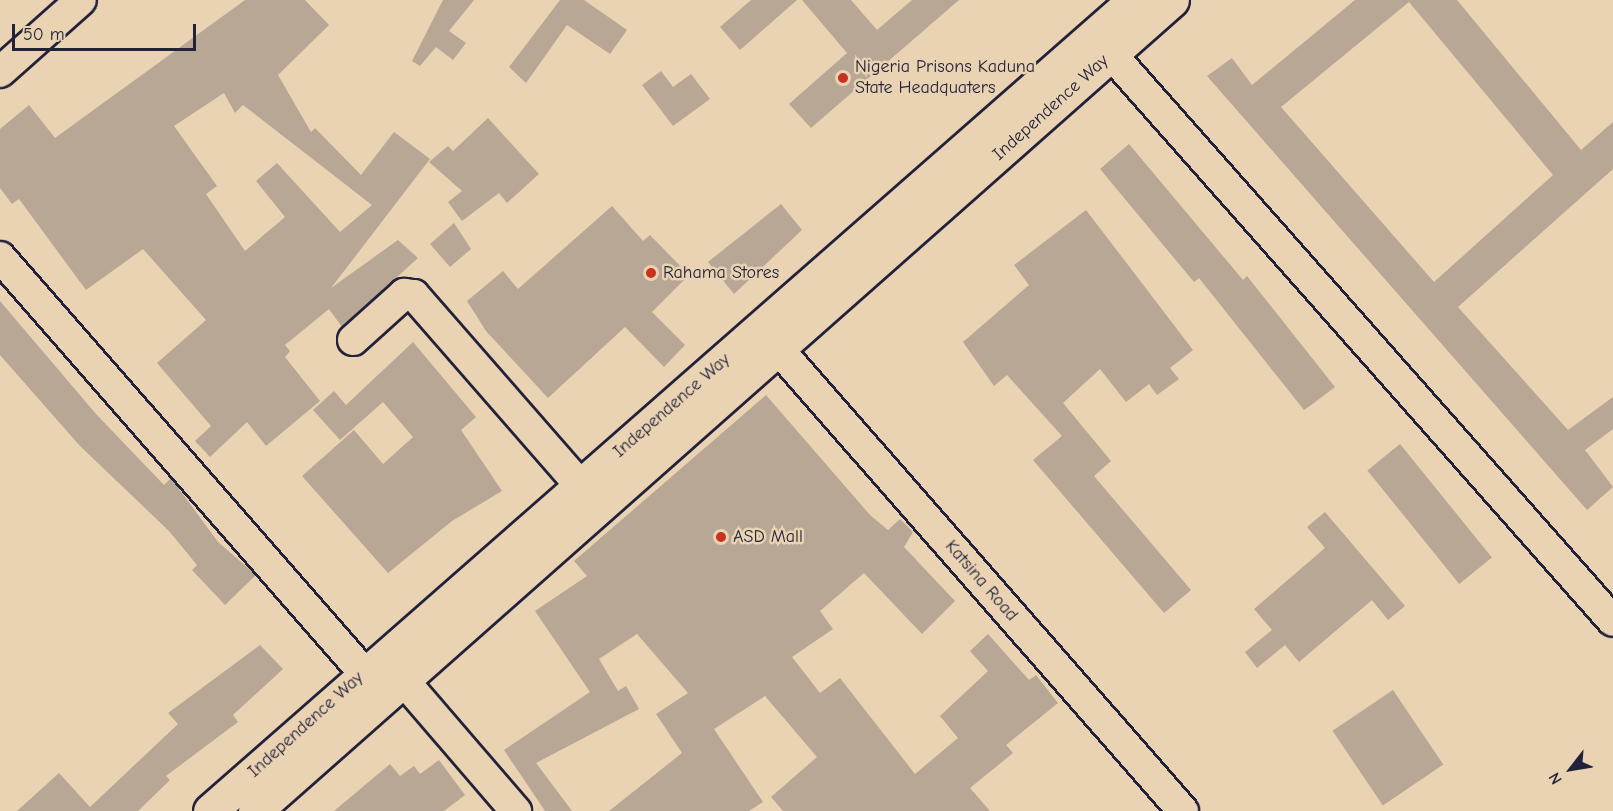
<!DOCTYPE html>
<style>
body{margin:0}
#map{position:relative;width:1613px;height:811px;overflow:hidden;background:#ead3b2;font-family:"Comic Neue",sans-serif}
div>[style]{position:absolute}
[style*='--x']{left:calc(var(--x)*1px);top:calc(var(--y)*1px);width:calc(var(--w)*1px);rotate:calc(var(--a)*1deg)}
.building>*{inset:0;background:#b8a794;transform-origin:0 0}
.roads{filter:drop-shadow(2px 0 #22223b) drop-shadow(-2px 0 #22223b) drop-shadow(0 2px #22223b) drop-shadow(0 -2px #22223b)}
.minor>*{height:30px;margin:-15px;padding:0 15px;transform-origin:15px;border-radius:15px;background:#ead3b2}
.major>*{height:33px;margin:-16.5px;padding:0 16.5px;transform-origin:16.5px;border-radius:16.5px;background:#ead3b2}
.dots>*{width:16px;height:16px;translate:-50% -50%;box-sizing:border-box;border:3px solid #ead3b2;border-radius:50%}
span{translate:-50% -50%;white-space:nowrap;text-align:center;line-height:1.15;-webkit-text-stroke:5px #ead3b2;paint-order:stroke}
.poi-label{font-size:18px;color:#22223b}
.left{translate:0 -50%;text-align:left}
.street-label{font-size:18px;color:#22223b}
.north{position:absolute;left:1541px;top:739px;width:60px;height:60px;-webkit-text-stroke:4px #ead3b2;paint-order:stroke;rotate:239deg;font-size:16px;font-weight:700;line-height:24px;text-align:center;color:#22223b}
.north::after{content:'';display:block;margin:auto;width:21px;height:27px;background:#22223b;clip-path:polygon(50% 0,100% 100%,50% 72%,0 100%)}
.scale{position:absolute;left:12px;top:24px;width:184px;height:27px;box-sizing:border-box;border:3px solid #22223b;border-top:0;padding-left:8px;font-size:18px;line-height:21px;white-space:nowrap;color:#22223b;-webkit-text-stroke:4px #ead3b2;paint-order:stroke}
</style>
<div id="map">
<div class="building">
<div style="clip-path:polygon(evenodd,245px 0,305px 0,329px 25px,278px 75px,311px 132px,315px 128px,361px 175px,394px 132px,430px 159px,331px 288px,398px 240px,418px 258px,342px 327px,329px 309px,285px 345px,290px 351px,285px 357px,320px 401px,266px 446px,247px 422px,210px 457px,195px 441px,211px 426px,157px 363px,206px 320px,143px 249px,86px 290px,19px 199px,12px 204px,0 188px,0 129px,29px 105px,55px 138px,245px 0,224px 93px,235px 113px,243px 105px,372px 205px,340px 232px,277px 163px,256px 181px,285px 217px,245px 251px,206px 194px,217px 186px,174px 126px,224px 93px)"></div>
<div style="clip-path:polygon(443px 0,474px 0,449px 31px,466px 43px,453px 60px,436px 47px,420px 66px,412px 61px)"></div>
<div style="clip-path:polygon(560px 0,584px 0,627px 30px,610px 54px,567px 25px,526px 83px,509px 67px)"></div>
<div style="clip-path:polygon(751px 0,797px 0,740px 50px,720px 27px)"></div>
<div style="clip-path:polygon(802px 0,851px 0,877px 30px,912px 0,959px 0,811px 128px,789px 104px,847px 53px)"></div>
<div style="clip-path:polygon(evenodd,1355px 0,1457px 0,1581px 150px,1613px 122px,1613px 169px,1458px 307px,1568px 430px,1613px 397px,1613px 429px,1585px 450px,1613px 487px,1587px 510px,1207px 76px,1232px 58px,1252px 85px,1355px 0,1409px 2px,1553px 175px,1434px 282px,1281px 107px,1409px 2px)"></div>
<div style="clip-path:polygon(661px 71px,673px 87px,691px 74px,710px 99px,673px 126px,642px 85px)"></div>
<div style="clip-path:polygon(488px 118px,539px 174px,507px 203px,499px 193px,462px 221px,448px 202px,462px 191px,429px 162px,448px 146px,453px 151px)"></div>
<div style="clip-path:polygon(1129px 144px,1243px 280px,1247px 276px,1335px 387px,1314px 403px,1304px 410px,1199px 278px,1194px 282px,1100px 169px)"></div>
<div style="clip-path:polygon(781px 204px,802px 230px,734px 294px,708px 262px)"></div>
<div style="clip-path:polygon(612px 206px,643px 241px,650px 235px,689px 275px,652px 312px,685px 345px,664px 367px,625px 327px,548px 398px,486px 331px,467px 301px,503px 271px,518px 289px)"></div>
<div style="clip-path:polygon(1086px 210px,1193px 350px,1170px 368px,1179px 379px,1157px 395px,1149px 384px,1126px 402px,1100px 369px,1063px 403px,1111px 461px,1094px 476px,1191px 590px,1164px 613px,1033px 460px,1062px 436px,1007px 375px,994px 386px,963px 342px,1029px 285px,1014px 265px)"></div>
<div style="clip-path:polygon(454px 223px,471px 249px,450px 267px,430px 244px)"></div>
<div style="clip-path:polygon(0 301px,96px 414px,164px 485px,171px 478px,218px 542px,256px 575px,225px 605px,192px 570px,197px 565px,169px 531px,80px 446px,0 355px)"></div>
<div style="clip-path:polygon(413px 342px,476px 417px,461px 430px,502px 491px,452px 521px,388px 573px,302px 476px,354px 430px,383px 464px,413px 437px,383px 402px,340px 440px,313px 410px,334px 391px,346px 405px)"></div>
<div style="clip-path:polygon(766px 395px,870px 515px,888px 530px,900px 519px,913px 532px,904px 547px,955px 601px,922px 634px,864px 573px,820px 611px,833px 629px,792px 657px,820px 693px,840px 678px,915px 774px,958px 738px,940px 716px,988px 671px,970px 651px,988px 634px,1029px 680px,1036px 675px,1058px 703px,1006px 745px,1013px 753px,970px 788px,990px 811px,783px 811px,771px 797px,817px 757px,765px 696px,714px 729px,763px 802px,749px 811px,609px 811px,682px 753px,656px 714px,688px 693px,637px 634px,599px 659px,618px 691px,626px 686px,639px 709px,536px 763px,572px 811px,545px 811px,504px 750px,590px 692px,535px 611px,587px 576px,574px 561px)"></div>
<div style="left:1400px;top:444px;width:146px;height:42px;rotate:51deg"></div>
<div style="clip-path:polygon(1325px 512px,1405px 606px,1388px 620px,1372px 600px,1299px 662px,1285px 645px,1257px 668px,1245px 652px,1272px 630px,1254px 609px,1325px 548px,1307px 527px)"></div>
<div style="clip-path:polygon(260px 645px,283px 669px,233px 715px,238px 722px,166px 776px,170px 780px,138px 811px,17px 811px,59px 773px,90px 807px,178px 724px,168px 713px)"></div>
<div style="left:1393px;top:690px;width:90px;height:73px;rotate:56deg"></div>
<div style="clip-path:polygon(439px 760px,465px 795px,444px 811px,334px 811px,390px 764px,400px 776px,414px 766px,420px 774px)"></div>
</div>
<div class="roads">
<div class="minor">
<div style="--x:1111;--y:54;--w:757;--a:48.48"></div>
<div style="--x:0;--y:72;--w:108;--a:-41.6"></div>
<div style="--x:0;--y:257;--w:553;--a:48.81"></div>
<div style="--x:353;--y:340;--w:69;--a:-42"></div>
<div style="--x:404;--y:294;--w:10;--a:6"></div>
<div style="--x:414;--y:295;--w:252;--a:48.9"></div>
<div style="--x:779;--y:350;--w:613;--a:48.77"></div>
<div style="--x:404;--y:681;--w:172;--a:49.3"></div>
</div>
<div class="major">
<div style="--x:210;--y:811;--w:1229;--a:-41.27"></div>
<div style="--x:255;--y:811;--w:1224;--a:-41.49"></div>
</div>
</div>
<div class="dots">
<div style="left:843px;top:78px;background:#c8321e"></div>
<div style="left:651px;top:273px;background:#c8321e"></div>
<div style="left:721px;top:537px;background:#c8321e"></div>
</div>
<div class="poi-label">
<span class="left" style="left:855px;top:78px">Nigeria Prisons Kaduna<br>State Headquaters</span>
<span class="left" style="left:663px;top:273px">Rahama Stores</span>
<span class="left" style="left:733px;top:537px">ASD Mall</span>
</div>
<div class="street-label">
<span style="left:1051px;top:108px;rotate:-42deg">Independence Way</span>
<span style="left:672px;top:406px;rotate:-41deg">Independence Way</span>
<span style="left:981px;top:581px;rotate:49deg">Katsina Road</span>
<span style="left:306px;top:725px;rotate:-42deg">Independence Way</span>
</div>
<div class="north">N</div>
<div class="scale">50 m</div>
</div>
